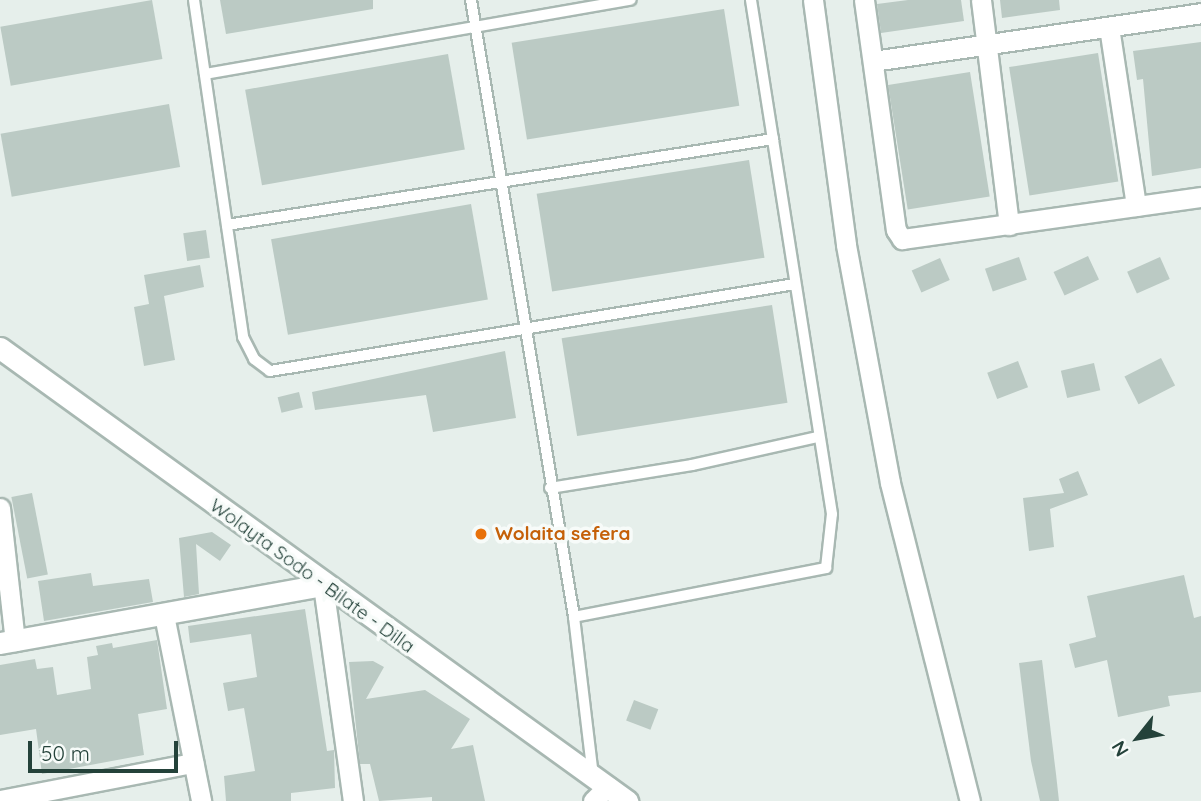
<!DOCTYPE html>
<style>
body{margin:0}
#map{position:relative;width:1201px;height:801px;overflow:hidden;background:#e6efeb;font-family:Quicksand,sans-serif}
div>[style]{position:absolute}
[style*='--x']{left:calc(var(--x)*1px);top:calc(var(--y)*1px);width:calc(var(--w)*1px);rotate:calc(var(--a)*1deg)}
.building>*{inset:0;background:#bbcac4;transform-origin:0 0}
.roads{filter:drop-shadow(2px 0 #a8b8b2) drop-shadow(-2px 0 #a8b8b2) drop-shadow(0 2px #a8b8b2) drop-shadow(0 -2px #a8b8b2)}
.lane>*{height:10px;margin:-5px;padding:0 5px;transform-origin:5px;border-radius:5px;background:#fff}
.street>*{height:19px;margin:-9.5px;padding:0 9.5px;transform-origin:9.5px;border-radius:9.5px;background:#fff}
.secondary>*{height:21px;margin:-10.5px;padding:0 10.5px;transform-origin:10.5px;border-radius:10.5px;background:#fff}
.dots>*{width:19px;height:19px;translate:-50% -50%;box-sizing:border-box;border:4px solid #f7fbf9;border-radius:50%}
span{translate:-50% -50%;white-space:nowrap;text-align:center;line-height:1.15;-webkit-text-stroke:7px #f7fbf9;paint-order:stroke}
.food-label{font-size:19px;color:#c56008;font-weight:700}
.left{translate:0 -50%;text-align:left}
.street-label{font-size:19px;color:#24423a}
.north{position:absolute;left:1103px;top:703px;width:70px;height:70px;-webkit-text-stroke:5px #f7fbf9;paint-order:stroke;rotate:239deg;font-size:19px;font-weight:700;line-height:28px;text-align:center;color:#24423a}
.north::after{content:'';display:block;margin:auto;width:24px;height:32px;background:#24423a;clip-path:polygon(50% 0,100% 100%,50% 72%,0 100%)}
.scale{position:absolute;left:28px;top:741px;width:150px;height:32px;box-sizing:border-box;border:4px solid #24423a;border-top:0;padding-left:9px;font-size:21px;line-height:24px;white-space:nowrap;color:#24423a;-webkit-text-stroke:5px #f7fbf9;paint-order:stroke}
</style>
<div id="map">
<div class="building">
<div style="left:152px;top:0;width:60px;height:154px;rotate:80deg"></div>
<div style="clip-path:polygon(220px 0,373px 0,373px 9px,226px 34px)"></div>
<div style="clip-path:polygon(908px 0,961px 0,964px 21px,881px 33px,877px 4px)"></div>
<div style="clip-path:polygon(1000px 0,1059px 0,1060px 10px,1002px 18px)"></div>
<div style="left:724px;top:9px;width:98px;height:215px;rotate:81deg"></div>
<div style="clip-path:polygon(1201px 42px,1201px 168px,1152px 176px,1143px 79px,1137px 80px,1133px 51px)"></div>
<div style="left:1098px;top:53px;width:130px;height:90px;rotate:81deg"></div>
<div style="left:448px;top:54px;width:97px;height:206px;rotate:80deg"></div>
<div style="left:970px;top:72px;width:126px;height:83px;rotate:81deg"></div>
<div style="left:169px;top:104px;width:64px;height:171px;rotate:80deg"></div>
<div style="left:749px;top:160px;width:99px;height:215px;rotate:81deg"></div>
<div style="left:471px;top:204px;width:97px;height:203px;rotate:80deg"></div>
<div style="left:206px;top:230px;width:28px;height:23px;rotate:82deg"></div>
<div style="left:1088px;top:256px;width:26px;height:38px;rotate:65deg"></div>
<div style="left:1019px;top:257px;width:24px;height:36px;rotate:71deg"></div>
<div style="left:1160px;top:257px;width:24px;height:36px;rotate:66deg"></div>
<div style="left:940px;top:258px;width:24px;height:31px;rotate:66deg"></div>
<div style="clip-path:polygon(200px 265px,204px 287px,164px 296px,175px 360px,144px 366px,134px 307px,149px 304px,144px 275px)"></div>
<div style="left:772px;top:305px;width:99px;height:213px;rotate:81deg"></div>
<div style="clip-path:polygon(505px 351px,516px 418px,433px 432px,426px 395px,315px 410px,312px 392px)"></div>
<div style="left:1161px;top:358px;width:31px;height:41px;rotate:63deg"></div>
<div style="left:1018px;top:361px;width:28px;height:33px;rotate:69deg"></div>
<div style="left:1094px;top:363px;width:28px;height:34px;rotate:77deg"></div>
<div style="left:299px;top:392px;width:16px;height:22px;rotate:76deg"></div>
<div style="clip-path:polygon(1078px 471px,1088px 495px,1050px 509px,1054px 547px,1029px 551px,1023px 498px,1064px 493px,1059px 479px)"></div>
<div style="left:32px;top:493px;width:83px;height:21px;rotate:79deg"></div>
<div style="clip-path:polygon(212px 532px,231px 545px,220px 561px,196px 544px,199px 594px,184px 597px,179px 538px)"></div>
<div style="clip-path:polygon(91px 573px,93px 586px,149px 579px,153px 602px,44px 621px,38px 581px)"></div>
<div style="clip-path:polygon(1184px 575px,1194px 618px,1201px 616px,1201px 692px,1168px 696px,1170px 706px,1118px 717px,1107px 660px,1075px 668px,1069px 644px,1096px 637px,1087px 596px)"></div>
<div style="clip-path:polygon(305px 609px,327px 751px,334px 750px,335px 788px,291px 793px,291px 801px,226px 801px,224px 776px,255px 771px,244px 708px,228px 711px,223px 683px,257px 677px,251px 634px,190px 643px,188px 626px)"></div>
<div style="clip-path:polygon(157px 640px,167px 709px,138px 714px,144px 755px,42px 774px,36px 729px,0 735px,0 665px,35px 659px,37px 669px,53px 667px,57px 695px,91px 689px,87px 657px,98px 655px,96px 646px,112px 643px,113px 648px)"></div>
<div style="clip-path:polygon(1042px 660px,1056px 774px,1059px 801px,1040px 801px,1031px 761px,1019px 663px)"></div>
<div style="clip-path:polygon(373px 661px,384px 667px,366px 699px,425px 690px,470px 719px,451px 749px,473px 745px,485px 801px,432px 801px,432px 797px,379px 801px,370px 764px,360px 764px,349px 662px)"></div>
<div style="left:634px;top:700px;width:26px;height:22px;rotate:21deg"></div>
</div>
<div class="roads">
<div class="lane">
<div style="--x:194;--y:0;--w:341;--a:81.7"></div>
<div style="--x:243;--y:337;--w:25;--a:63"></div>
<div style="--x:254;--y:359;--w:20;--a:37"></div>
<div style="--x:270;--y:371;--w:532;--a:-9.41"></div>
<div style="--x:471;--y:0;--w:626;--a:80.52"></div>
<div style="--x:574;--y:617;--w:160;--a:83.2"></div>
<div style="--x:205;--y:74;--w:432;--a:-9.9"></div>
<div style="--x:227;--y:225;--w:553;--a:-8.95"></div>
<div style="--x:550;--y:488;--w:144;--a:-9.2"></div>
<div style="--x:692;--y:465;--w:128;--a:-12.6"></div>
<div style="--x:574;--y:617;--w:257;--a:-11"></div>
<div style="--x:826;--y:568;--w:54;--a:-83.7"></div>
<div style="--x:832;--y:514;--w:520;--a:-98.96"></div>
</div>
<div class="street">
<div style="--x:813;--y:0;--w:247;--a:82.3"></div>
<div style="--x:846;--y:245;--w:242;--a:79.5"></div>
<div style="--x:890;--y:483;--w:328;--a:75.9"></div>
<div style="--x:864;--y:0;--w:232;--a:82.1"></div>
<div style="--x:896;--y:230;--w:11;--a:56"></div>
<div style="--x:902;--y:239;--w:302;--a:-8"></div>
<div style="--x:981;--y:0;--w:227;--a:82.9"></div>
<div style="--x:1109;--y:27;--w:181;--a:81.4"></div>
<div style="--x:873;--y:61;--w:331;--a:-8.3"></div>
<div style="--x:0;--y:508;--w:134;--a:83.6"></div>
<div style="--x:323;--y:585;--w:218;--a:82.1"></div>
<div style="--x:164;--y:615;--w:190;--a:78.7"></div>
<div style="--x:0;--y:800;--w:197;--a:-10.9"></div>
<div style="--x:593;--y:801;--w:21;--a:-45"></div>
</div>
<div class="secondary">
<div style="--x:0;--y:348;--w:774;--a:35.85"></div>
<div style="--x:0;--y:643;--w:328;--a:-10.2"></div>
</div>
</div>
<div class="dots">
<div style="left:481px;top:534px;background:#e8710a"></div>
</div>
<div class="food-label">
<span class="left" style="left:495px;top:534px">Wolaita sefera</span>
</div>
<div class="street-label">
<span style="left:312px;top:576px;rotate:36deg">Wolayta Sodo - Bilate - Dilla</span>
</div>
<div class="north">N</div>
<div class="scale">50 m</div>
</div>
